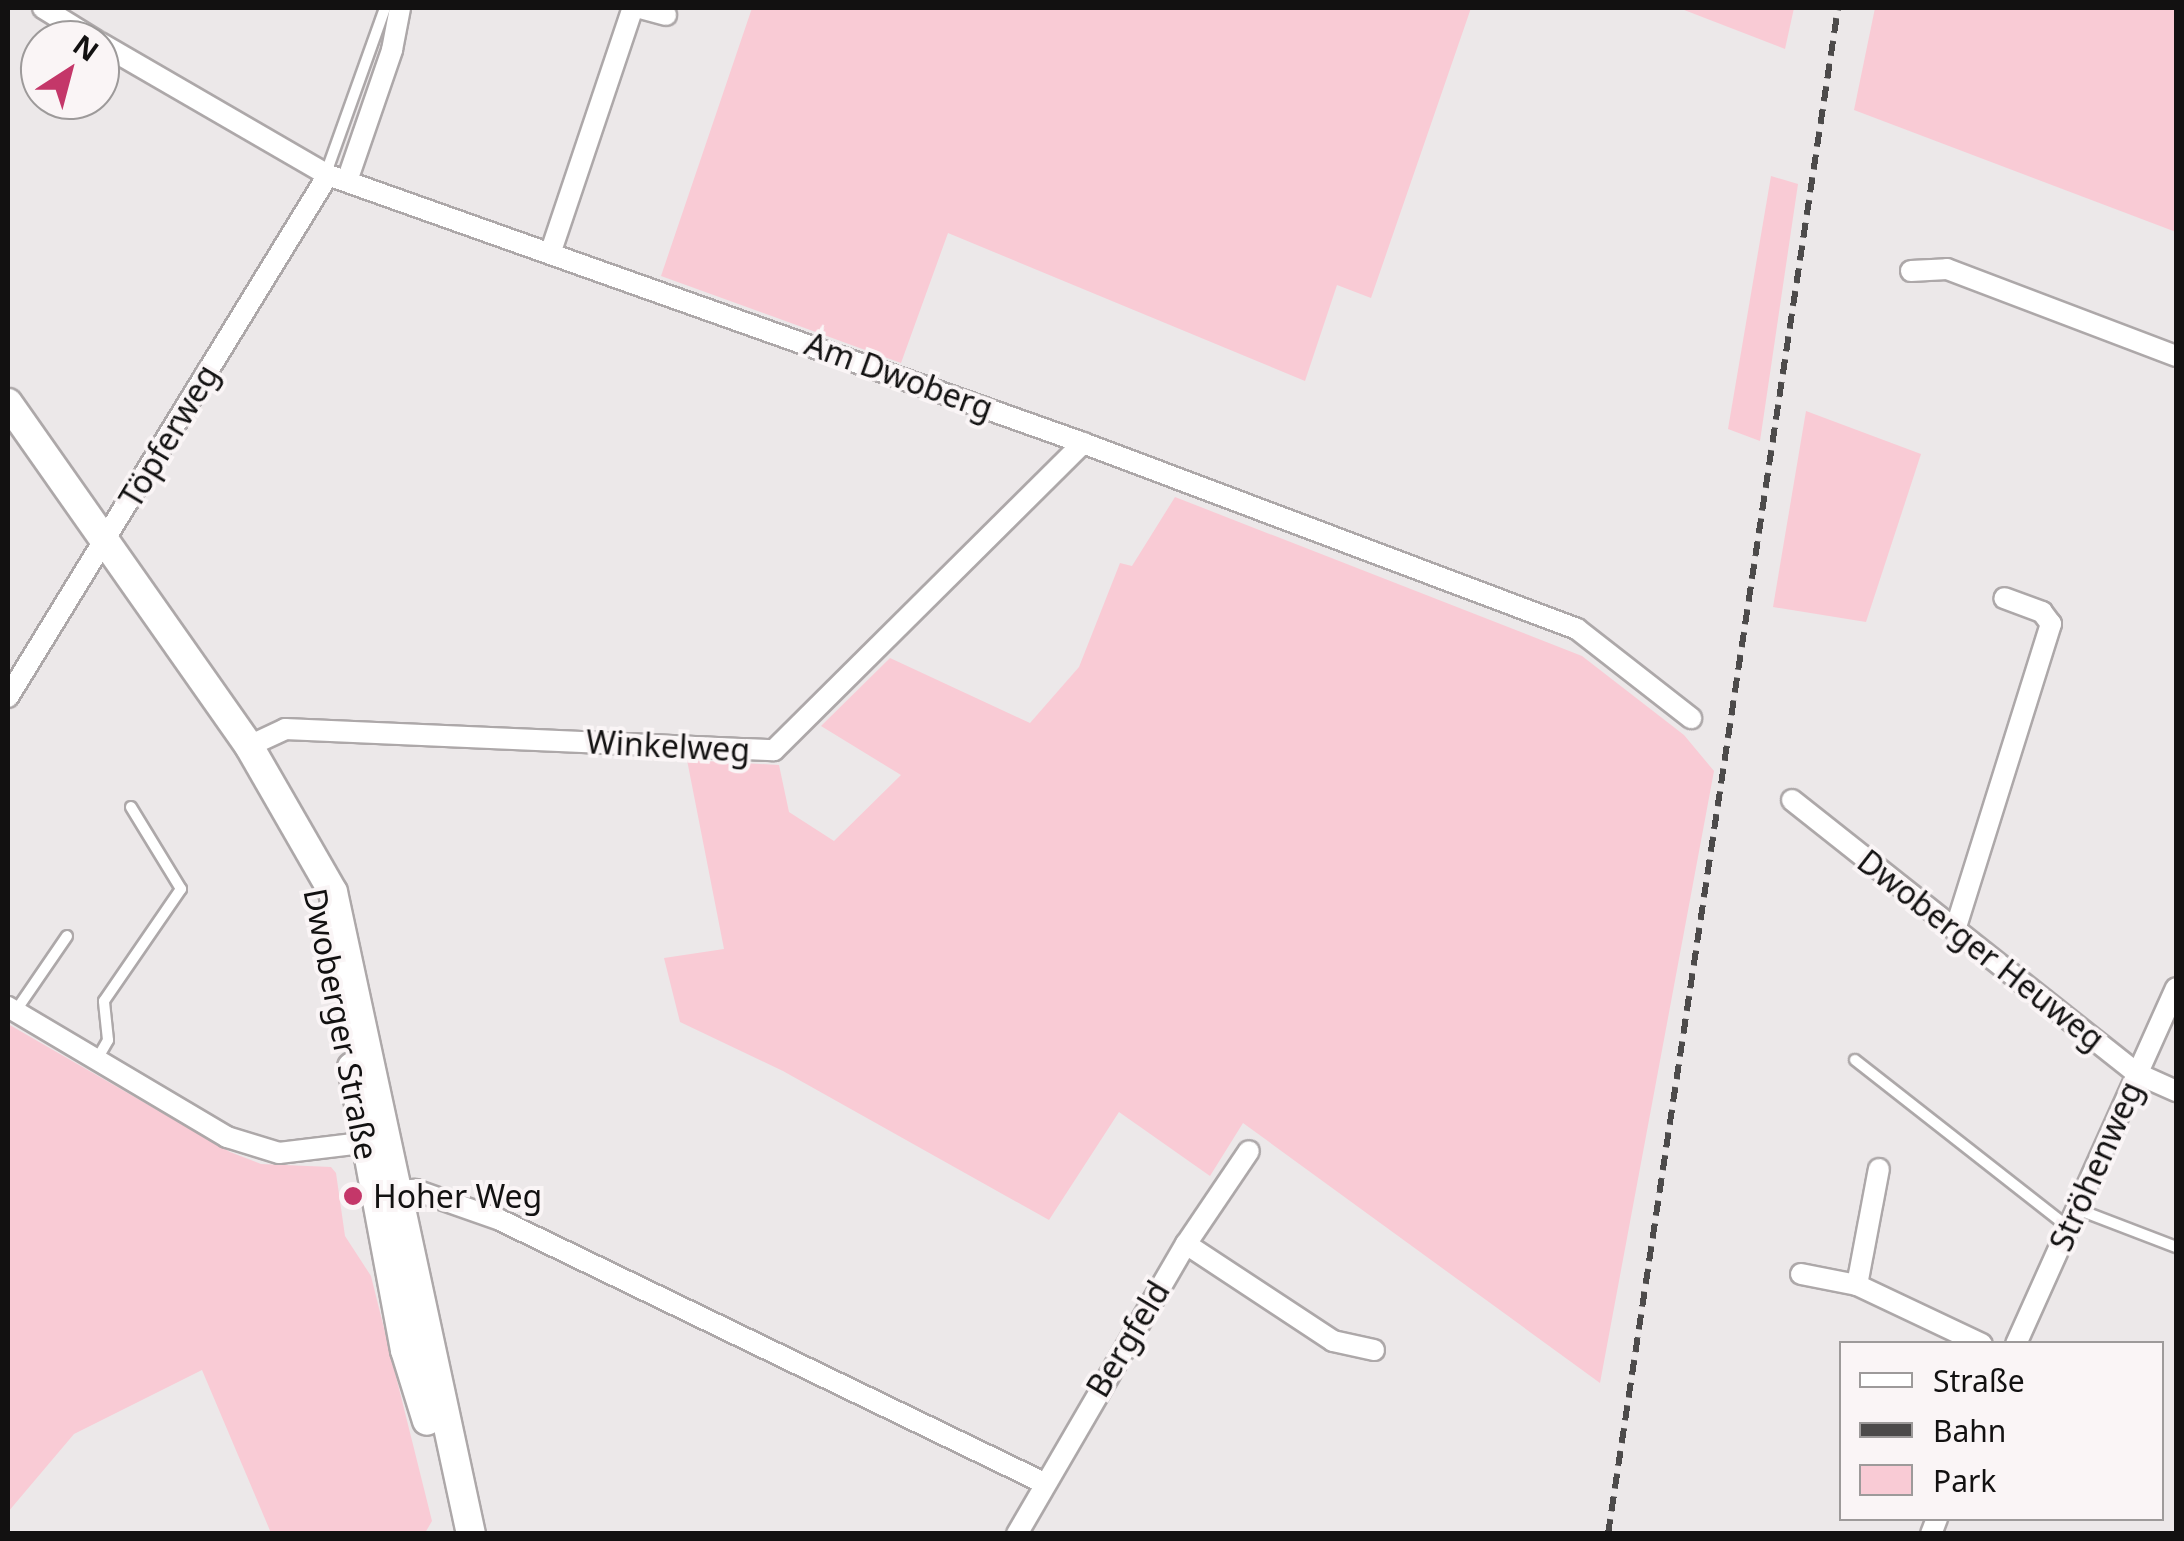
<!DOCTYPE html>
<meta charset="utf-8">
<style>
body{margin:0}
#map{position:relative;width:2184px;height:1541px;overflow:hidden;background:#ece8e9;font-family:"Noto Sans",sans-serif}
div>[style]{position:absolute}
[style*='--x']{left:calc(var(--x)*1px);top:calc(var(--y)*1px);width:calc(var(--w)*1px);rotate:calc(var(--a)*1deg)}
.green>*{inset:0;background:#f9cbd5}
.roads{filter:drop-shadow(2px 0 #ada8a9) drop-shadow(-2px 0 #ada8a9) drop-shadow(0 2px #ada8a9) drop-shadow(0 -2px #ada8a9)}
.service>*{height:10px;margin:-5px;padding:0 5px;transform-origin:5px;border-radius:5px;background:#fff}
.minor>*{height:20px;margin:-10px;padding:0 10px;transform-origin:10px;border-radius:10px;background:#fff}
.tertiary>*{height:28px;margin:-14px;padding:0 14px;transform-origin:14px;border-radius:14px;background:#fff}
.rail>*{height:6px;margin-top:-3px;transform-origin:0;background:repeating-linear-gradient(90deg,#4c4a4a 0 15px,transparent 0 23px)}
.dots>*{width:28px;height:28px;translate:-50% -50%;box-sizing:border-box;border:5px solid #faf5f6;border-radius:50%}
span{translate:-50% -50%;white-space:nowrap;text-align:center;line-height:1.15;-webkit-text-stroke:8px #faf5f6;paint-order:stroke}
.street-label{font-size:32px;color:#121111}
.poi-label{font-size:32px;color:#121111}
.left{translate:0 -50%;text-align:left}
.frame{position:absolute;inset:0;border:10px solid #121111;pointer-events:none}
.legend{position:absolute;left:1839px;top:1341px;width:325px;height:180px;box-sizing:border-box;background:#faf5f6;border:2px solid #9d9a9a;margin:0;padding:12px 18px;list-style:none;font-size:30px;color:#121111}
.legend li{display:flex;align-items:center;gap:20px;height:50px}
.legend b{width:50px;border:2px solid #9d9a9a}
.north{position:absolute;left:20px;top:20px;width:100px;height:100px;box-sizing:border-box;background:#faf5f6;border:2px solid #9d9a9a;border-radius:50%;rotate:36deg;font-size:28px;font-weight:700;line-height:40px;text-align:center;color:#121111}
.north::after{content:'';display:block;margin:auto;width:35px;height:45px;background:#c43769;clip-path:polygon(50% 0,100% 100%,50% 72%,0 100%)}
</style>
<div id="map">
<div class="green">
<div style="clip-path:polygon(752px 8px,1471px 8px,1371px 298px,1337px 285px,1305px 381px,948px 233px,901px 363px,661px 276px)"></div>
<div style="clip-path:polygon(1679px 8px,1794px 8px,1785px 49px)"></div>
<div style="clip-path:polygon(1875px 8px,2176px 8px,2176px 232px,1854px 110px)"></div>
<div style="clip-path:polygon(1771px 176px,1798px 184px,1760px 441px,1728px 429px)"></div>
<div style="clip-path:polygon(1806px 411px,1921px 454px,1866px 622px,1773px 607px)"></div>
<div style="clip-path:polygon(1175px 497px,1582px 656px,1684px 735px,1714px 771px,1600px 1383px,1243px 1123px,1210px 1176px,1119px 1112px,1049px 1220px,783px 1071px,680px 1022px,664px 958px,724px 949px,687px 760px,779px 765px,789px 812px,834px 841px,901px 775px,821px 726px,890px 658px,1030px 723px,1079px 667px,1120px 563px,1132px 566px)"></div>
<div style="clip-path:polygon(8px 1024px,230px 1152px,261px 1164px,331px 1167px,336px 1173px,345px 1236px,371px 1276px,432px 1521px,425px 1533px,271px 1533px,202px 1370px,74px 1434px,8px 1512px)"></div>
</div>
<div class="roads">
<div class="service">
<div style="--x:326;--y:173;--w:175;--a:-70.3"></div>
<div style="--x:15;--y:1012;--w:92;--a:-55.6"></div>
<div style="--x:1855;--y:1060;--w:271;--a:38.1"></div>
<div style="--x:96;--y:1061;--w:24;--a:-60"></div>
<div style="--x:108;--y:1040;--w:39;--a:-96"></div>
<div style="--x:104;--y:1001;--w:136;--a:-55.5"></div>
<div style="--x:181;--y:889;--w:96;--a:-121.4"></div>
<div style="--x:2077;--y:1209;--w:106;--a:21"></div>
</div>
<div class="minor">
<div style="--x:43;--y:8;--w:61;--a:31.6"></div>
<div style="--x:640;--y:8;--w:27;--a:15"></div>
<div style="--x:100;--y:43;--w:263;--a:30.1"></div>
<div style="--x:328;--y:175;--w:801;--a:19.54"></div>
<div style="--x:1083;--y:443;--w:528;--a:20.63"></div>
<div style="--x:1577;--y:629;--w:145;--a:38"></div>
<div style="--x:347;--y:181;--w:139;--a:-71"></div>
<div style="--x:392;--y:50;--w:43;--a:-79.2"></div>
<div style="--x:551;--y:251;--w:256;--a:-71.4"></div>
<div style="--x:1911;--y:271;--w:36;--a:-3"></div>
<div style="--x:1947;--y:269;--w:245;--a:20.8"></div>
<div style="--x:8;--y:697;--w:612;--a:-58.49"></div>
<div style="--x:249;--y:746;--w:40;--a:-25"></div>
<div style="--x:285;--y:729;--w:489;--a:2.5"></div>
<div style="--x:774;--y:750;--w:436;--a:-44.8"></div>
<div style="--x:1792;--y:800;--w:441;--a:38.4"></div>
<div style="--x:2138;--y:1074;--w:42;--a:24.1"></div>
<div style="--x:1955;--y:930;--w:321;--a:-72.6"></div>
<div style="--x:2051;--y:624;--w:15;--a:-127"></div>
<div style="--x:2042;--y:612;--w:40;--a:-159.8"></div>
<div style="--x:8;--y:1007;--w:255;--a:30.7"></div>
<div style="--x:227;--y:1137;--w:54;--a:17.1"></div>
<div style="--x:279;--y:1153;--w:100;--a:-6.9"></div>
<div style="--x:384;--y:1192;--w:31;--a:-4"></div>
<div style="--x:415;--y:1190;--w:90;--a:19.4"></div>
<div style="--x:500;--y:1220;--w:602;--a:25.8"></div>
<div style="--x:1186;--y:1244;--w:176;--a:33.4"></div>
<div style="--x:1333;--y:1341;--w:42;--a:12.4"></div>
<div style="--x:1801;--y:1274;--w:57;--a:11.1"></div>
<div style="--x:1857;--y:1285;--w:138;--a:25.3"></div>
<div style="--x:1857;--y:1285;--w:118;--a:-79.3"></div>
<div style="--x:2016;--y:1344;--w:390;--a:-65.8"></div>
<div style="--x:1017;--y:1534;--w:336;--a:-59.8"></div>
<div style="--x:1186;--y:1244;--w:112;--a:-55.9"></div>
<div style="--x:1931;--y:1534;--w:17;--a:-69"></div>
</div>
<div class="tertiary">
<div style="--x:8;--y:403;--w:419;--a:54.9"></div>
<div style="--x:249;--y:746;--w:168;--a:60.1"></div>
<div style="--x:333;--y:892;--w:657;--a:77.87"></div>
<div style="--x:352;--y:1067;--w:288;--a:79.4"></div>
<div style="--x:405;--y:1350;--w:74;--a:72.8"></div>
</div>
</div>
<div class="rail">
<div style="--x:1608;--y:1534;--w:1543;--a:-81.43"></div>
</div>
<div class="dots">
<div style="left:353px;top:1196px;background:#c43769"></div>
</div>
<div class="street-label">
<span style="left:899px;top:376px;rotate:20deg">Am Dwoberg</span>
<span style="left:169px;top:436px;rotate:-59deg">Töpferweg</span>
<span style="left:668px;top:746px;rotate:3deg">Winkelweg</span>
<span style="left:1981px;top:950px;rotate:38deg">Dwoberger Heuweg</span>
<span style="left:341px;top:1024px;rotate:79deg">Dwoberger Straße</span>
<span style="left:2096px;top:1166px;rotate:-66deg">Ströhenweg</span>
<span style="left:1128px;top:1339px;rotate:-59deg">Bergfeld</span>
</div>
<div class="poi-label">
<span class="left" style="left:373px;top:1196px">Hoher Weg</span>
</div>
<div class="frame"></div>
<ul class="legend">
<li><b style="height:12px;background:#fff"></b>Straße</li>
<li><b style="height:12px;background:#4c4a4a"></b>Bahn</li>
<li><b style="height:28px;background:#f9cbd5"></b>Park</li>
</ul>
<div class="north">N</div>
</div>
